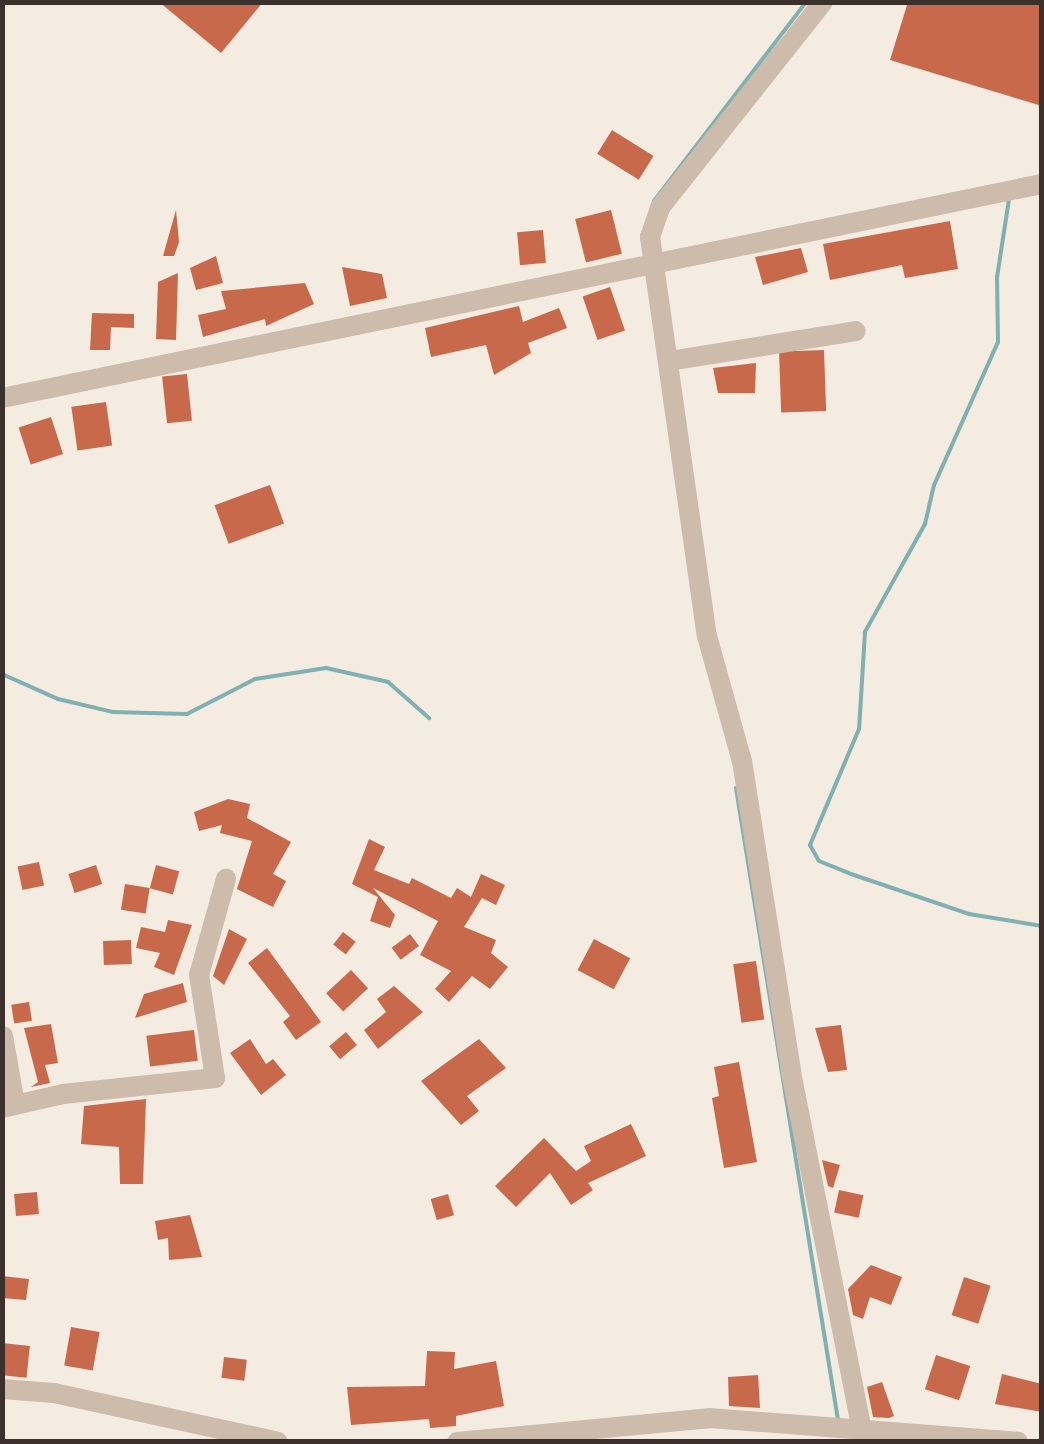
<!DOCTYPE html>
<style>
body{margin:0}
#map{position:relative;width:1044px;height:1444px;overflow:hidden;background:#f4ebe1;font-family:Cabin,sans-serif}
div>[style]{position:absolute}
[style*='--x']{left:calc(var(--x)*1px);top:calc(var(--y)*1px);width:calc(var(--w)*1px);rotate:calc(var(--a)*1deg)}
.stream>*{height:4px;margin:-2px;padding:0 2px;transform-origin:2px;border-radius:2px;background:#7fb0b2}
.building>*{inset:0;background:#c8694b;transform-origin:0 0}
.minor>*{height:20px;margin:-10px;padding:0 10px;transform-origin:10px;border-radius:10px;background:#cdbbac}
span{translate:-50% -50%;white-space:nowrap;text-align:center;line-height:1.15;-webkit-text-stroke:9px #fbf5ee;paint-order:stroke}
.frame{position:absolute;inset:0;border:5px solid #3b302b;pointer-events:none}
</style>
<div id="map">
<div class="stream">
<div style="--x:1009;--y:199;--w:79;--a:98.7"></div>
<div style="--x:997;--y:277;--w:65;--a:89.1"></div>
<div style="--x:998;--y:342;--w:157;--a:114.1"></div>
<div style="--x:934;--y:485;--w:40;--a:103"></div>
<div style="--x:925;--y:524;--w:124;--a:119.1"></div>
<div style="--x:865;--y:632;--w:97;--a:93.5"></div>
<div style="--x:859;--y:729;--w:126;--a:112.9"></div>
<div style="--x:810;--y:845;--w:18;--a:61"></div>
<div style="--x:819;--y:861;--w:35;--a:22"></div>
<div style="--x:851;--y:874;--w:125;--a:18.7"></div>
<div style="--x:969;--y:914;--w:74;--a:9.3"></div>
<div style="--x:654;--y:201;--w:250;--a:-52.6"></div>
<div style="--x:2;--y:674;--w:61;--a:24.1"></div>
<div style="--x:58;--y:699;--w:57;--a:13.3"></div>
<div style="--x:113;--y:712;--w:74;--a:1.5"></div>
<div style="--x:187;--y:714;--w:76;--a:-27.2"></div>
<div style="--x:255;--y:679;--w:72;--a:-8.8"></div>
<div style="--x:326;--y:668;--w:64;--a:12.7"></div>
<div style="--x:388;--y:682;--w:55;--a:41.3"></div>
<div style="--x:736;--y:788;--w:640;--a:80.83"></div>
</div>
<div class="building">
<div style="clip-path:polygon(159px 2px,263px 2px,221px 53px)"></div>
<div style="clip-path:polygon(908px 2px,1042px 2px,1042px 106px,890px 60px)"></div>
<div style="left:612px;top:130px;width:49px;height:28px;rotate:32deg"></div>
<div style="clip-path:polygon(176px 210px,179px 242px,174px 256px,163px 256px)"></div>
<div style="left:611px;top:210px;width:45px;height:37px;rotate:76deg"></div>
<div style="clip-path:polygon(950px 221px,958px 269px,905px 278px,902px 265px,830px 280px,823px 244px)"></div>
<div style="left:543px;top:230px;width:33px;height:26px;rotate:85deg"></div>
<div style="clip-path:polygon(801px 248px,808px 272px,763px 285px,755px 257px)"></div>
<div style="clip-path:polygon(216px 256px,223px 283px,196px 290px,190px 268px)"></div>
<div style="clip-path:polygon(342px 267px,382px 274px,387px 298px,350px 306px)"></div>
<div style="clip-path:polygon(178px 273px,176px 340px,156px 339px,158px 282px)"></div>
<div style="clip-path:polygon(305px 283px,314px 304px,266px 326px,265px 319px,203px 337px,198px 315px,226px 309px,221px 291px)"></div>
<div style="left:610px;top:287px;width:46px;height:29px;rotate:71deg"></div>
<div style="clip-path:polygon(519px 306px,523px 322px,559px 308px,567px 328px,528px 343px,531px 353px,494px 375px,486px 345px,431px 357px,425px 328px)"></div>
<div style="clip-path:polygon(92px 313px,134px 314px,134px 328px,111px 327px,110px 350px,90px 350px)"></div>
<div style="left:824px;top:350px;width:61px;height:45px;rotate:88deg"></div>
<div style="clip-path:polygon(756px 363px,755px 393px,718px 393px,713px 368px)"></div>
<div style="left:187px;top:374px;width:47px;height:25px;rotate:84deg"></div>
<div style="left:106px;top:402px;width:44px;height:35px;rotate:82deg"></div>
<div style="left:51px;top:417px;width:39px;height:34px;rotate:72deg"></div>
<div style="left:270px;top:485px;width:41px;height:59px;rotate:70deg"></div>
<div style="clip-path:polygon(228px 799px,250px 804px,247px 818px,291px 842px,273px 874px,286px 881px,273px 907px,237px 889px,252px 841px,220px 833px,222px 825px,199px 831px,194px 812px)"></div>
<div style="clip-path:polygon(369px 839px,385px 847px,374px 870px,409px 884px,412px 878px,451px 898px,457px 888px,471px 897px,481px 874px,505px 885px,496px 905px,482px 898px,464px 927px,496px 940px,491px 953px,508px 967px,490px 989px,472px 976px,449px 1002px,435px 989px,451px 971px,420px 955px,438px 921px,373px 888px,395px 915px,390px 928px,370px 921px,378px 897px,352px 884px)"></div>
<div style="left:39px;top:862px;width:24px;height:22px;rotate:78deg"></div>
<div style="left:96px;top:865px;width:20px;height:29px;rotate:72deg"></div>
<div style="left:156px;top:865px;width:24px;height:24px;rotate:15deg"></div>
<div style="left:125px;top:884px;width:25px;height:26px;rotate:9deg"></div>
<div style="clip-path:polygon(168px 920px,192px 925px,174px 975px,154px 967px,160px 953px,136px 948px,141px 927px,165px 932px)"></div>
<div style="clip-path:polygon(229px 929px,247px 939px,224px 985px,213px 976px)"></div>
<div style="left:343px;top:932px;width:16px;height:16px;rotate:38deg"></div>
<div style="left:410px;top:934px;width:15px;height:23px;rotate:53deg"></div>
<div style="left:594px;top:939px;width:41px;height:35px;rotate:28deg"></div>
<div style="left:131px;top:940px;width:24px;height:28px;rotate:88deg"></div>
<div style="clip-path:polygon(267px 948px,321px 1022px,296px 1040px,283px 1022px,290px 1016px,248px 963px)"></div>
<div style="left:756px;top:961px;width:59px;height:23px;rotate:82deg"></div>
<div style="left:351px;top:970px;width:25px;height:34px;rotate:47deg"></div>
<div style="clip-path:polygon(183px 983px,187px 1002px,135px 1018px,144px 994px)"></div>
<div style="clip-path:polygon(394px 986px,423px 1012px,378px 1049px,364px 1030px,386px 1012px,377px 999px)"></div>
<div style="left:29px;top:1002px;width:19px;height:18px;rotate:81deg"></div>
<div style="clip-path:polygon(51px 1024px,58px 1063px,45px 1065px,50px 1083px,31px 1087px,38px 1082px,24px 1028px)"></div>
<div style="clip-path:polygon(841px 1025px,847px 1070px,828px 1072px,815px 1028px)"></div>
<div style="left:194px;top:1030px;width:31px;height:48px;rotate:83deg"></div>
<div style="left:346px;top:1032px;width:17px;height:22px;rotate:50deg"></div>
<div style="clip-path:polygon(250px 1039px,266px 1064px,273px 1059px,286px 1075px,261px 1095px,230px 1053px)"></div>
<div style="clip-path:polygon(479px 1039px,506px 1068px,467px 1096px,479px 1111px,461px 1125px,421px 1081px)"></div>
<div style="clip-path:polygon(739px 1062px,757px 1162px,724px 1168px,712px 1098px,719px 1096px,714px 1067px)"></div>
<div style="clip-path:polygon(146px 1099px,143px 1184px,120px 1184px,119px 1147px,81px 1144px,84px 1106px)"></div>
<div style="clip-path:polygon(631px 1124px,646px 1156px,588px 1183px,593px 1190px,571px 1205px,550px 1173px,516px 1207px,495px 1186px,544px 1138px,576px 1171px,591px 1161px,584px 1146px)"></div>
<div style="clip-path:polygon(822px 1160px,840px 1165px,833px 1188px,828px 1186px)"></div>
<div style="left:839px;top:1190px;width:25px;height:23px;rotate:12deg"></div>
<div style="left:37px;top:1192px;width:22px;height:23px;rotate:85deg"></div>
<div style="left:448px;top:1194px;width:22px;height:18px;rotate:74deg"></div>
<div style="clip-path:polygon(190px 1215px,202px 1257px,169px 1260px,168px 1238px,158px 1240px,155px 1221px)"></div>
<div style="clip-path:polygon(871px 1265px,902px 1277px,891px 1305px,870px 1297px,863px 1319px,853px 1315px,848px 1289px)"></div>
<div style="clip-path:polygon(2px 1276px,29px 1279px,26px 1300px,2px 1298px)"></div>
<div style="left:964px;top:1277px;width:28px;height:40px;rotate:18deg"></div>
<div style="left:71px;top:1327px;width:29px;height:39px;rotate:10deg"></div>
<div style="left:2px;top:1343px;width:28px;height:32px;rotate:6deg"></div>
<div style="clip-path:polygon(427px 1351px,455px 1352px,454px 1369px,496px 1361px,504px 1406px,456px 1416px,456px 1426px,430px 1428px,429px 1419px,351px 1425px,347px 1387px,425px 1386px)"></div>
<div style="left:936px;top:1355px;width:36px;height:36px;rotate:18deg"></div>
<div style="left:224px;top:1357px;width:23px;height:21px;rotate:7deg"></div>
<div style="clip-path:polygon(1002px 1374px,1042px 1384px,1042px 1412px,995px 1404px)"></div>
<div style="clip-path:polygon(758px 1375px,760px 1408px,729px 1406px,728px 1377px)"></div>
<div style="clip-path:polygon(882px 1382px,894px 1416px,889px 1418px,873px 1417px,867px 1387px)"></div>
</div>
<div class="minor">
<div style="--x:823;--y:2;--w:263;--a:128.4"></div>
<div style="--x:660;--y:208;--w:31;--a:109"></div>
<div style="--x:650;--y:237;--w:403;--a:81.9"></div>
<div style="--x:707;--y:636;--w:130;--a:74.4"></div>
<div style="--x:742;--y:761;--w:315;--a:81"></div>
<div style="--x:791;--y:1072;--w:377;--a:78.8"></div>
<div style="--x:669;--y:361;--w:189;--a:-9.1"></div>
<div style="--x:2;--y:398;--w:1062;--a:-11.63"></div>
<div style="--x:3;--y:1036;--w:69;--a:80"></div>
<div style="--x:2;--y:1108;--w:63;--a:-12.9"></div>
<div style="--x:63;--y:1094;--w:153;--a:-6"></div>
<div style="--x:215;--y:1078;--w:104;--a:-98.8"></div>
<div style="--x:199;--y:975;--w:100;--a:-74.3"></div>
<div style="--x:2;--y:1389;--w:52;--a:4.4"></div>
<div style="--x:54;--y:1393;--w:229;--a:12.3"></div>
<div style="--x:457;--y:1442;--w:253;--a:-5.4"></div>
<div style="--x:709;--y:1418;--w:310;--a:4.4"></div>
</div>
<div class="frame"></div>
</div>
